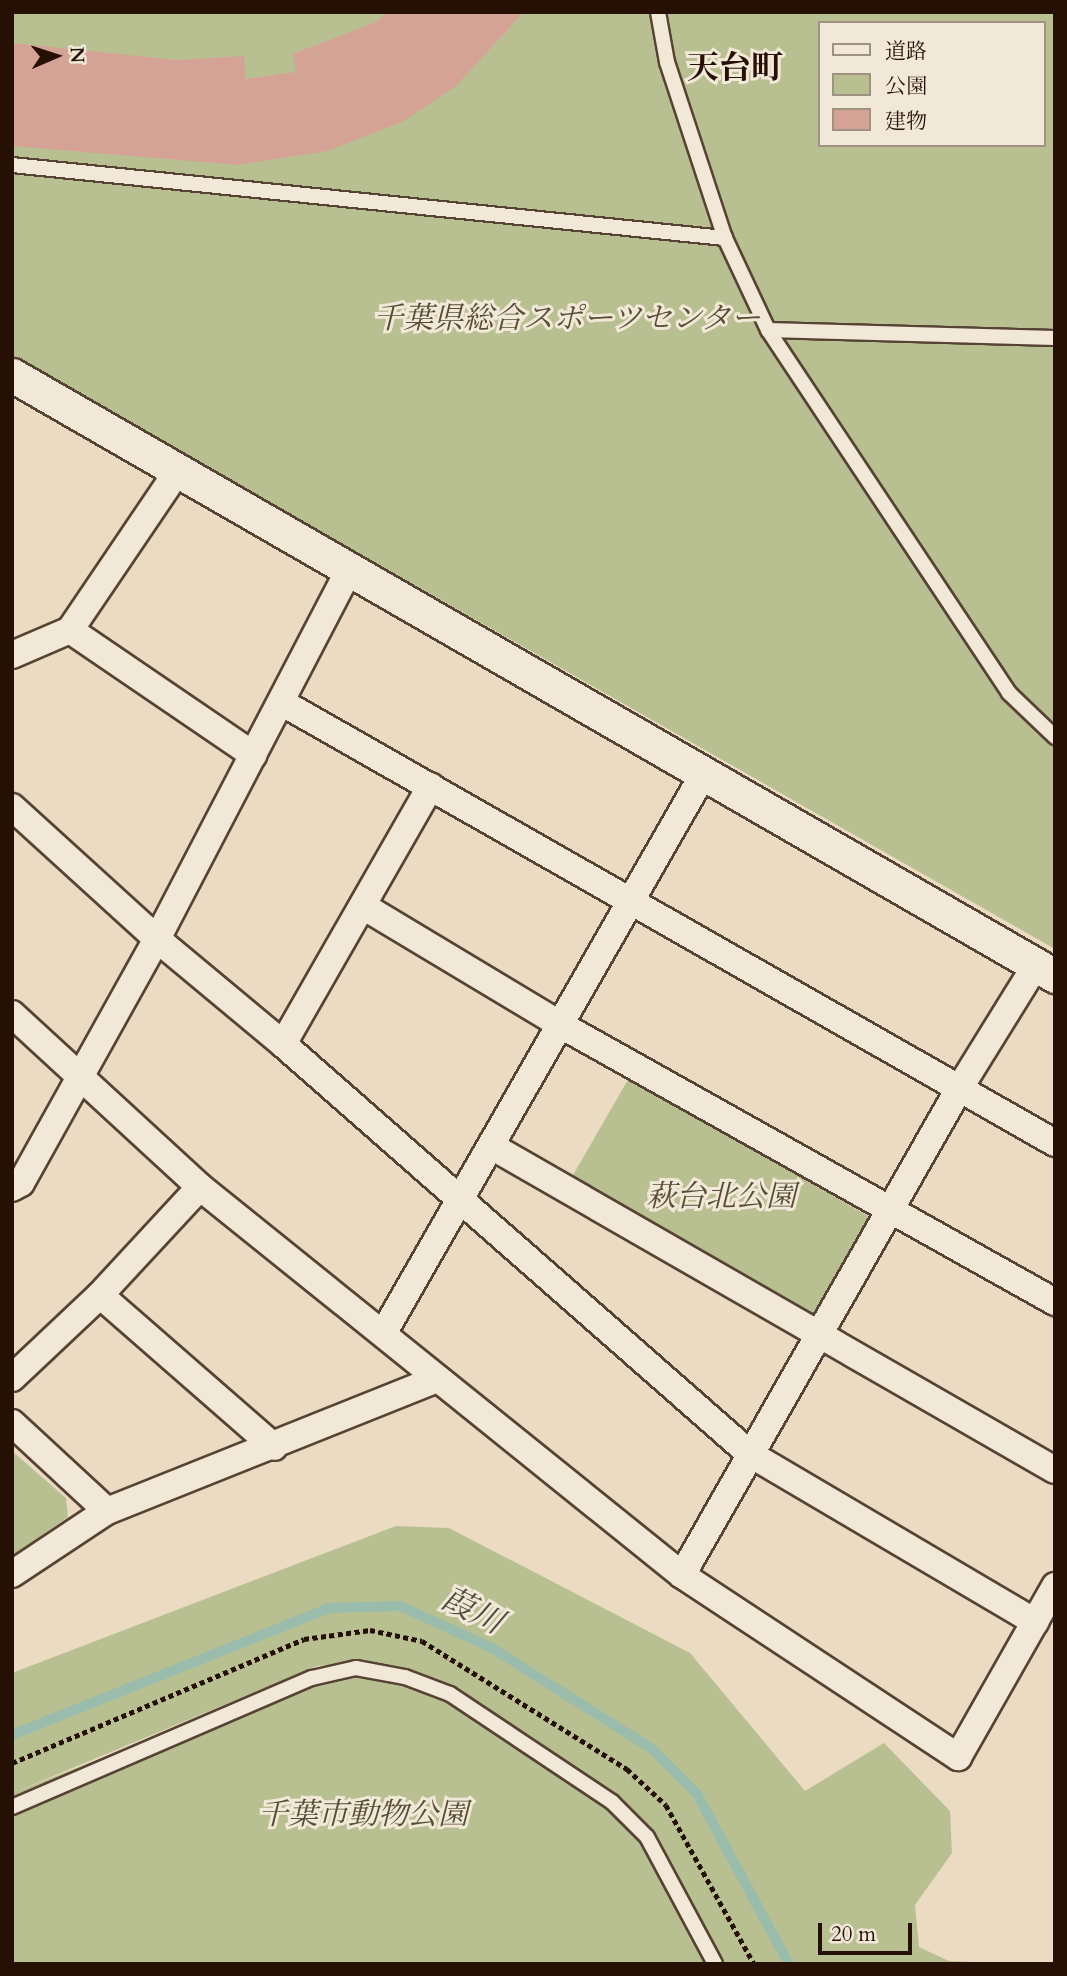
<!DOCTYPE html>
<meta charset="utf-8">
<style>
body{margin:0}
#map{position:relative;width:1067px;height:1976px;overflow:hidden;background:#eadbc2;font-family:Cardo,"Noto Serif JP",serif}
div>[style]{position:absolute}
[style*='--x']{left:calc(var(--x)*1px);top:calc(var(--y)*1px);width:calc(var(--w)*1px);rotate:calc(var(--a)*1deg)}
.green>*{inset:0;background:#b8c092;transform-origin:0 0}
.stream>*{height:10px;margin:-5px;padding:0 5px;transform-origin:5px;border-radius:5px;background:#99bcad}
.building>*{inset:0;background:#d5a396}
.path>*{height:4.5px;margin-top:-2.25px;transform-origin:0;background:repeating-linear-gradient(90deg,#261003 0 5px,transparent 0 8.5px)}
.roads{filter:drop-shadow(2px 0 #574333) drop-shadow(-2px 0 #574333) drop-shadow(0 2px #574333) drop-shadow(0 -2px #574333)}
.service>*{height:14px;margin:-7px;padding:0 7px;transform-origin:7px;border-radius:7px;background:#f1e8d7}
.minor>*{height:26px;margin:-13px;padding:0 13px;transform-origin:13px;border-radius:13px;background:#f1e8d7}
.tertiary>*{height:33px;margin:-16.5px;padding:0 16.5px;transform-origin:16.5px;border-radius:16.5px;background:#f1e8d7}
span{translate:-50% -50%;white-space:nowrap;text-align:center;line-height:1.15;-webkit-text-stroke:6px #f1e8d7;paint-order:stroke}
.park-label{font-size:30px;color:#594e35;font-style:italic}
.neighbourhood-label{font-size:32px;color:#261003;font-weight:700}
.water-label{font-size:32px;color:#4e4c3e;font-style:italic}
.frame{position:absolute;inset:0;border:14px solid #261003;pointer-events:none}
.legend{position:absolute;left:818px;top:21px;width:228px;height:126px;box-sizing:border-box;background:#f1e8d7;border:2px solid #a09282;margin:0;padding:9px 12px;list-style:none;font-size:21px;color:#261003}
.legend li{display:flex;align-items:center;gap:14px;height:35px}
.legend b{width:35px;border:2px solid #a09282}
.north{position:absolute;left:21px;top:21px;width:70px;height:70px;-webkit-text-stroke:5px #f1e8d7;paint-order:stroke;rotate:87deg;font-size:19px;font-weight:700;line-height:28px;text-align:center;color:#261003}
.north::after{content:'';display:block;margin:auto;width:24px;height:32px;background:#261003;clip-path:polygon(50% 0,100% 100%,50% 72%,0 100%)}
.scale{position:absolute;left:818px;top:1923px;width:94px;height:32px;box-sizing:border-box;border:4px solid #261003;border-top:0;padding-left:9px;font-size:21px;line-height:24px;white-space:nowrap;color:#261003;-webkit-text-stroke:5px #f1e8d7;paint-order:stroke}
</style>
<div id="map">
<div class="green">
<div style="clip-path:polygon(evenodd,12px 12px,1055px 12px,1055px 949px,12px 356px,12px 12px,820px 23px,1044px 23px,1044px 145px,820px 145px,820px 23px)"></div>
<div style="left:629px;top:1078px;width:278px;height:116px;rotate:30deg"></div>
<div style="clip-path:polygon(12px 1451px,66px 1498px,68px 1517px,12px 1556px)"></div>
<div style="clip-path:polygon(evenodd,396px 1526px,449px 1528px,690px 1653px,805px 1791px,884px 1743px,950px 1811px,952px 1853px,915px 1905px,919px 1947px,949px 1961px,1025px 1964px,12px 1964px,12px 1673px,396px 1526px,342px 1664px,15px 1792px,317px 1666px,342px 1664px)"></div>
</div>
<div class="stream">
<div style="--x:12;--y:1735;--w:342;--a:-21.8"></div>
<div style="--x:330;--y:1608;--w:70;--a:-1.6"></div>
<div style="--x:400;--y:1606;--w:101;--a:24.5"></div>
<div style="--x:492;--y:1648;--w:188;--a:32.2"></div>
<div style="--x:651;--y:1748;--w:65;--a:45"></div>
<div style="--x:697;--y:1794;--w:193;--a:61.6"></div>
</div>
<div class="building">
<div style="clip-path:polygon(388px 12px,524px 12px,456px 86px,402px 122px,327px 151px,239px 165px,12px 146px,12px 43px,177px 60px,244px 56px,245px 79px,296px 72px,293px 54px,376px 22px)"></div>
</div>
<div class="path">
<div style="--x:12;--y:1763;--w:317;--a:-23"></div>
<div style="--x:304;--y:1639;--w:67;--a:-7.8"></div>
<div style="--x:370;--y:1630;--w:53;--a:11.9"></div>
<div style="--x:422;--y:1641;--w:242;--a:32"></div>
<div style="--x:627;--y:1769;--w:53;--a:42.7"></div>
<div style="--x:666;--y:1805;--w:182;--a:61"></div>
</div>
<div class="roads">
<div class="service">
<div style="--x:658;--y:12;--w:51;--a:79.8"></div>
<div style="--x:667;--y:62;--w:185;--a:71.8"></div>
<div style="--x:725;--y:238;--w:102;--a:64.9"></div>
<div style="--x:768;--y:330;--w:436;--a:56.4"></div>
<div style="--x:1009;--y:693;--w:64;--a:43.7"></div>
<div style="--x:12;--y:165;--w:717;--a:5.85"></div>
<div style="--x:768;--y:330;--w:287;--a:1.6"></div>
<div style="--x:12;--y:1807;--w:327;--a:-23.3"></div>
<div style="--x:312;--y:1678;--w:45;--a:-12.8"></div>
<div style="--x:356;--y:1668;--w:50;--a:10.4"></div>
<div style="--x:405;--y:1677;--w:48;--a:20.7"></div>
<div style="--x:450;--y:1694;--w:195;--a:33.7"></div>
<div style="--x:612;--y:1802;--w:49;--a:45"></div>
<div style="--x:647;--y:1837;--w:144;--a:61.8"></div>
</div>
<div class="minor">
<div style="--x:70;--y:630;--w:222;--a:34.3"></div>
<div style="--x:12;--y:655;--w:63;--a:-23.3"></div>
<div style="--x:70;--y:630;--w:194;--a:-55.9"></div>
<div style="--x:281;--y:702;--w:891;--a:29.67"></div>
<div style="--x:12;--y:807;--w:196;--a:42.3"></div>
<div style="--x:157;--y:939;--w:164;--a:39.8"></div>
<div style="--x:283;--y:1044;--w:621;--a:41.28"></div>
<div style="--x:750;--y:1454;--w:331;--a:30.5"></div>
<div style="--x:363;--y:906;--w:229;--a:31"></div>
<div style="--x:559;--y:1024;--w:569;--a:29.27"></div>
<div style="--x:12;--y:1014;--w:255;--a:42.6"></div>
<div style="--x:200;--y:1187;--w:619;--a:38.83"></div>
<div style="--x:682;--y:1575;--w:331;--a:33.4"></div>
<div style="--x:958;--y:1757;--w:197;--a:-60.4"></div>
<div style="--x:283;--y:1044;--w:297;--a:-60.2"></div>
<div style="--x:493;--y:1147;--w:648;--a:29.89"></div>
<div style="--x:12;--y:1188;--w:10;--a:-29"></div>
<div style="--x:21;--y:1183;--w:279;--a:-60.9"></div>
<div style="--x:157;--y:939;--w:414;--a:-62.5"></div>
<div style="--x:100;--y:1295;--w:231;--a:41.1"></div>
<div style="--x:384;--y:1332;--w:644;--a:-60.21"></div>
<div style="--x:12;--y:1378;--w:121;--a:-43.3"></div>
<div style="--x:100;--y:1295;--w:147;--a:-47.2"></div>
<div style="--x:12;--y:1423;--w:129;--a:42.8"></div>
<div style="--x:12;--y:1574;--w:114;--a:-33.6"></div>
<div style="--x:107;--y:1511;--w:355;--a:-21.8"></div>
<div style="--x:682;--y:1575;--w:559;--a:-60.32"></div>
<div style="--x:959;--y:1089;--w:146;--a:-58.2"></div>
</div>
<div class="tertiary">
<div style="--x:12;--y:375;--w:1204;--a:29.95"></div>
</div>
</div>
<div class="park-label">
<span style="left:567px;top:319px">千葉県総合スポーツセンター</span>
<span style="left:721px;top:1197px">萩台北公園</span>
<span style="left:363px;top:1815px">千葉市動物公園</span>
</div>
<div class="neighbourhood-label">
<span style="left:735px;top:68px">天台町</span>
</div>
<div class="water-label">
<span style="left:472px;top:1611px;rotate:26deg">葭川</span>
</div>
<div class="frame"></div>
<ul class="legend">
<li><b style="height:9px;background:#f1e8d7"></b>道路</li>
<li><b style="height:19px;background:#b8c092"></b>公園</li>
<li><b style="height:19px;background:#d5a396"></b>建物</li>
</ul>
<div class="north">N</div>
<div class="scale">20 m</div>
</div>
